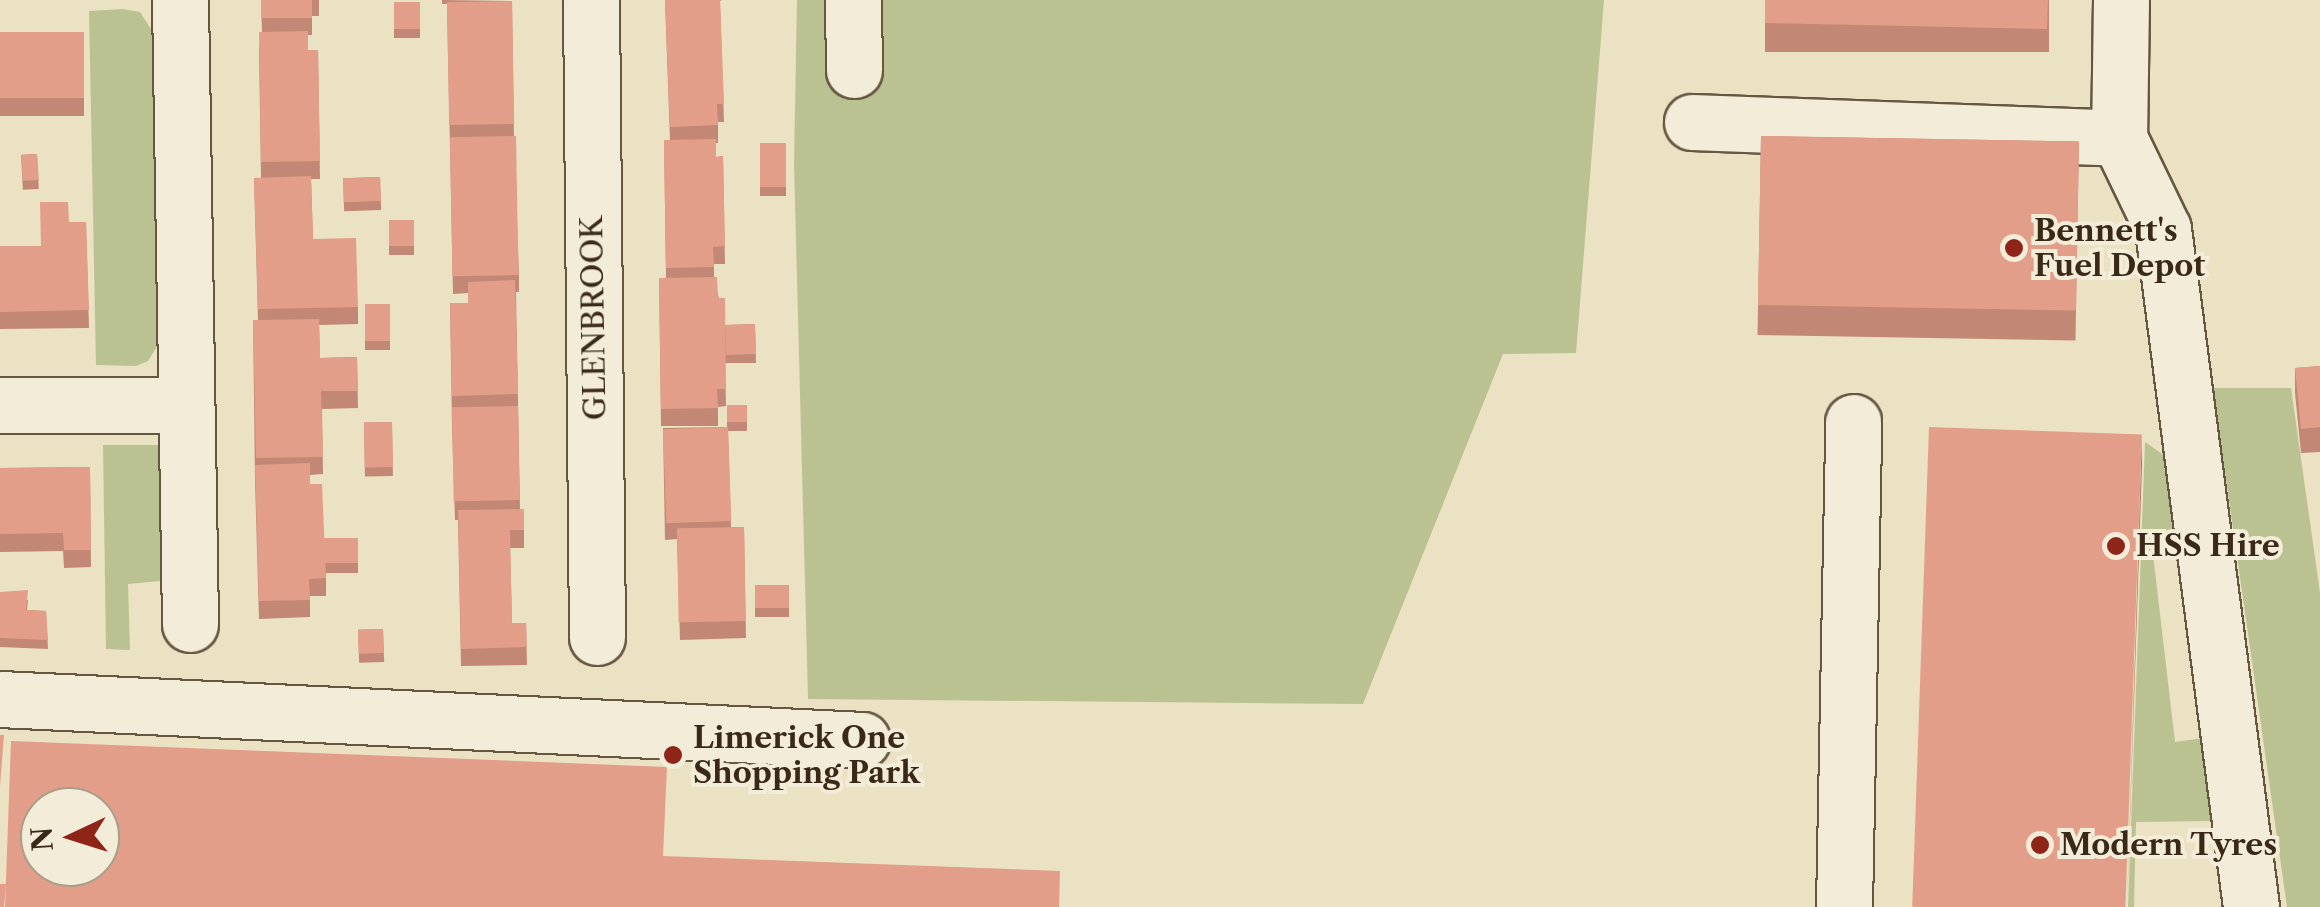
<!DOCTYPE html>
<style>
body{margin:0}
#map{position:relative;width:2320px;height:907px;overflow:hidden;background:#ebe1c3;font-family:"Libre Caslon Text",serif}
div>[style]{position:absolute}
[style*='--x']{left:calc(var(--x)*1px);top:calc(var(--y)*1px);width:calc(var(--w)*1px);rotate:calc(var(--a)*1deg)}
.green>*{inset:0;background:#bbc291}
.roads{filter:drop-shadow(2px 0 #665741) drop-shadow(-2px 0 #665741) drop-shadow(0 2px #665741) drop-shadow(0 -2px #665741)}
.minor>*{height:55px;margin:-27.5px;padding:0 27.5px;transform-origin:27.5px;border-radius:27.5px;background:#f2ecd8}
.wall>*{inset:0;background:#c28875;transform-origin:0 0}
.shaded-wall>*{inset:0;background:#9e6f5f}
.building>*{inset:0;background:#e29e88;transform-origin:0 0}
.dots>*{width:28px;height:28px;translate:-50% -50%;box-sizing:border-box;border:5px solid #f2ecd8;border-radius:50%}
span{translate:-50% -50%;white-space:nowrap;text-align:center;line-height:1.15;-webkit-text-stroke:8px #f2ecd8;paint-order:stroke}
.poi-label{font-size:30px;color:#392916;font-weight:700}
.left{translate:0 -50%;text-align:left}
.street-label{font-size:30px;color:#392916}
.north{position:absolute;left:20px;top:787px;width:100px;height:100px;box-sizing:border-box;background:#f2ecd8;border:2px solid #a89e8a;border-radius:50%;rotate:266deg;font-size:28px;font-weight:700;line-height:40px;text-align:center;color:#392916}
.north::after{content:'';display:block;margin:auto;width:35px;height:45px;background:#8f2418;clip-path:polygon(50% 0,100% 100%,50% 72%,0 100%)}
</style>
<div id="map">
<div class="green">
<div style="clip-path:polygon(797px 0,1604px 0,1576px 353px,1503px 354px,1363px 704px,808px 699px,794px 164px)"></div>
<div style="clip-path:polygon(123px 9px,140px 12px,156px 37px,161px 340px,148px 361px,136px 366px,96px 365px,89px 11px)"></div>
<div style="clip-path:polygon(2213px 388px,2291px 388px,2320px 593px,2320px 907px,2287px 907px)"></div>
<div style="clip-path:polygon(2145px 442px,2168px 458px,2182px 532px,2151px 537px,2175px 742px,2211px 737px,2222px 865px,2216px 858px,2212px 821px,2136px 822px,2134px 907px,2128px 907px)"></div>
<div style="clip-path:polygon(103px 445px,162px 445px,165px 570px,161px 581px,128px 584px,130px 650px,106px 649px)"></div>
</div>
<div class="roads">
<div class="minor">
<div style="--x:180;--y:0;--w:624;--a:89.08"></div>
<div style="--x:591;--y:0;--w:637;--a:89.46"></div>
<div style="--x:853;--y:0;--w:70;--a:89.2"></div>
<div style="--x:2121;--y:0;--w:138;--a:90.8"></div>
<div style="--x:2119;--y:138;--w:101;--a:64.2"></div>
<div style="--x:2163;--y:229;--w:684;--a:82.6"></div>
<div style="--x:1692;--y:122;--w:427;--a:2.1"></div>
<div style="--x:0;--y:405;--w:186;--a:0"></div>
<div style="--x:0;--y:699;--w:863;--a:2.72"></div>
<div style="--x:1844;--y:907;--w:485;--a:-88.9"></div>
</div>
</div>
<div class="wall">
<div style="clip-path:polygon(261px 0,319px 0,319px 16px,312px 16px,312px 35px,308px 35px,308px 50px,318px 50px,320px 179px,311px 179px,313px 239px,358px 307px,358px 324px,319px 325px,320px 358px,357px 357px,358px 408px,322px 409px,323px 474px,310px 475px,310px 484px,324px 539px,358px 538px,358px 573px,326px 573px,326px 596px,310px 596px,310px 617px,259px 619px,255px 482px,253px 320px,258px 320px,254px 178px,261px 178px,259px 50px,262px 32px)"></div>
<div style="clip-path:polygon(442px 0,512px 1px,514px 137px,519px 275px,519px 292px,516px 292px,520px 509px,524px 526px,524px 548px,510px 548px,512px 623px,526px 623px,527px 665px,461px 666px,458px 520px,455px 520px,452px 426px,450px 303px,468px 303px,468px 293px,453px 294px,447px 4px,442px 4px)"></div>
<div style="clip-path:polygon(665px 0,722px 0,720px 1px,724px 122px,718px 122px,718px 143px,716px 143px,716px 157px,723px 156px,725px 264px,714px 264px,714px 277px,725px 325px,755px 324px,756px 363px,725px 363px,726px 406px,718px 407px,718px 426px,661px 426px,659px 278px,666px 278px,664px 140px,670px 140px)"></div>
<div style="left:1765px;top:0;width:284px;height:52px"></div>
<div style="left:394px;top:2px;width:26px;height:36px"></div>
<div style="left:0;top:32px;width:84px;height:84px"></div>
<div style="left:1761px;top:136px;width:318px;height:199px;rotate:1deg"></div>
<div style="left:760px;top:143px;width:26px;height:53px"></div>
<div style="left:37px;top:154px;width:35px;height:16px;rotate:87deg"></div>
<div style="left:380px;top:177px;width:33px;height:37px;rotate:88deg"></div>
<div style="left:389px;top:220px;width:25px;height:35px"></div>
<div style="clip-path:polygon(69px 222px,86px 222px,89px 328px,0 329px,0 246px,41px 246px)"></div>
<div style="left:390px;top:304px;width:46px;height:25px;rotate:90deg"></div>
<div style="clip-path:polygon(2320px 366px,2320px 452px,2301px 453px,2295px 393px,2295px 368px)"></div>
<div style="clip-path:polygon(727px 405px,747px 405px,747px 431px,728px 431px,731px 527px,744px 527px,746px 638px,680px 640px,677px 539px,665px 540px,663px 428px,727px 427px)"></div>
<div style="left:392px;top:422px;width:54px;height:28px;rotate:89deg"></div>
<div style="clip-path:polygon(90px 467px,91px 567px,64px 568px,63px 551px,0 552px,0 468px)"></div>
<div style="left:789px;top:585px;width:32px;height:34px;rotate:90deg"></div>
<div style="clip-path:polygon(0 592px,28px 600px,27px 610px,46px 611px,48px 649px,0 647px)"></div>
<div style="left:383px;top:629px;width:33px;height:25px;rotate:88deg"></div>
</div>
<div class="shaded-wall">
<div style="clip-path:polygon(2142px 435px,2142px 464px,2127px 907px)"></div>
</div>
<div class="building">
<div style="left:261px;top:0;width:51px;height:18px"></div>
<div style="clip-path:polygon(665px 0,720px 0,724px 104px,717px 104px,718px 125px,670px 127px)"></div>
<div style="clip-path:polygon(1765px 0,2048px 0,2047px 29px,1765px 23px)"></div>
<div style="left:512px;top:1px;width:123px;height:65px;rotate:89deg"></div>
<div style="left:394px;top:2px;width:26px;height:27px"></div>
<div style="clip-path:polygon(308px 31px,308px 50px,318px 50px,320px 161px,261px 162px,259px 32px)"></div>
<div style="left:0;top:32px;width:84px;height:66px"></div>
<div style="left:516px;top:136px;width:139px;height:66px;rotate:89deg"></div>
<div style="left:1761px;top:136px;width:318px;height:169px;rotate:1deg"></div>
<div style="clip-path:polygon(716px 139px,716px 157px,723px 156px,725px 246px,713px 247px,714px 267px,666px 268px,664px 140px)"></div>
<div style="left:760px;top:143px;width:26px;height:44px"></div>
<div style="left:37px;top:154px;width:26px;height:16px;rotate:86deg"></div>
<div style="clip-path:polygon(311px 176px,313px 239px,356px 238px,358px 307px,258px 309px,254px 178px)"></div>
<div style="left:380px;top:177px;width:24px;height:37px;rotate:88deg"></div>
<div style="clip-path:polygon(40px 202px,68px 202px,69px 222px,86px 222px,89px 310px,0 312px,0 246px,41px 246px)"></div>
<div style="left:389px;top:220px;width:25px;height:26px"></div>
<div style="clip-path:polygon(717px 277px,718px 298px,725px 298px,726px 389px,717px 389px,718px 408px,661px 409px,659px 278px)"></div>
<div style="clip-path:polygon(515px 280px,518px 394px,452px 396px,450px 303px,468px 303px,468px 282px)"></div>
<div style="left:390px;top:304px;width:37px;height:25px;rotate:90deg"></div>
<div style="clip-path:polygon(319px 319px,320px 358px,357px 357px,358px 391px,321px 391px,323px 457px,256px 458px,253px 320px)"></div>
<div style="left:755px;top:324px;width:30px;height:30px;rotate:88deg"></div>
<div style="clip-path:polygon(2320px 366px,2320px 427px,2301px 429px,2295px 368px)"></div>
<div style="left:727px;top:405px;width:20px;height:17px"></div>
<div style="left:518px;top:406px;width:94px;height:66px;rotate:89deg"></div>
<div style="left:392px;top:422px;width:45px;height:28px;rotate:89deg"></div>
<div style="left:728px;top:427px;width:94px;height:65px;rotate:88deg"></div>
<div style="left:1929px;top:427px;width:213px;height:480px;rotate:2deg"></div>
<div style="clip-path:polygon(310px 463px,310px 484px,322px 484px,326px 578px,309px 579px,310px 600px,259px 601px,255px 465px)"></div>
<div style="clip-path:polygon(90px 467px,91px 550px,64px 550px,63px 533px,0 534px,0 468px)"></div>
<div style="clip-path:polygon(524px 509px,524px 530px,510px 530px,512px 623px,526px 623px,527px 647px,461px 649px,458px 510px)"></div>
<div style="left:744px;top:527px;width:94px;height:67px;rotate:89deg"></div>
<div style="left:358px;top:538px;width:25px;height:34px;rotate:90deg"></div>
<div style="left:789px;top:585px;width:23px;height:34px;rotate:90deg"></div>
<div style="clip-path:polygon(28px 590px,26px 610px,46px 611px,48px 640px,0 638px,0 592px)"></div>
<div style="left:383px;top:629px;width:24px;height:25px;rotate:88deg"></div>
<div style="clip-path:polygon(0 735px,4px 735px,0 786px)"></div>
<div style="clip-path:polygon(evenodd,11px 741px,667px 767px,663px 856px,1060px 871px,1059px 907px,5px 907px,11px 741px,40px 807px,100px 807px,100px 867px,40px 867px,40px 807px)"></div>
<div style="clip-path:polygon(0 884px,6px 884px,4px 907px,0 907px)"></div>
</div>
<div class="dots">
<div style="left:2014px;top:248px;background:#8f2418"></div>
<div style="left:2116px;top:546px;background:#8f2418"></div>
<div style="left:673px;top:755px;background:#8f2418"></div>
<div style="left:2040px;top:845px;background:#8f2418"></div>
</div>
<div class="poi-label">
<span class="left" style="left:2034px;top:248px">Bennett's<br>Fuel Depot</span>
<span class="left" style="left:2136px;top:546px">HSS Hire</span>
<span class="left" style="left:693px;top:755px">Limerick One<br>Shopping Park</span>
<span class="left" style="left:2060px;top:845px">Modern Tyres</span>
</div>
<div class="street-label">
<span style="left:594px;top:318px;rotate:-91deg">GLENBROOK</span>
</div>
<div class="north">N</div>
</div>
